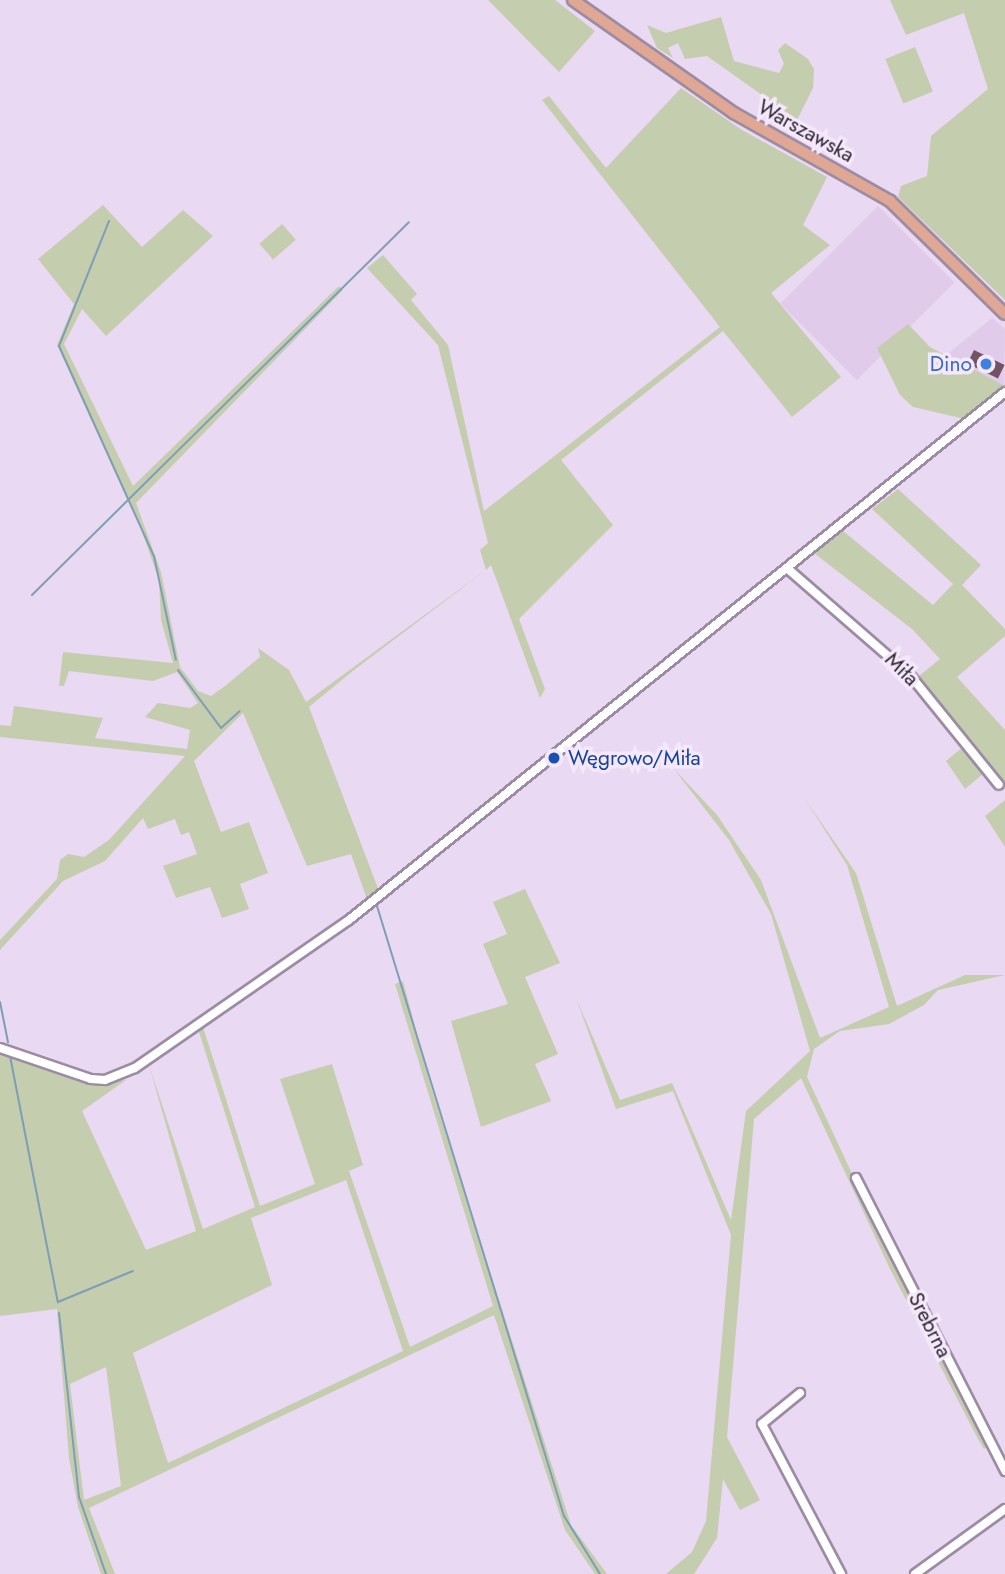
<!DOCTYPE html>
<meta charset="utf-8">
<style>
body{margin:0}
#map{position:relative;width:1005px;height:1574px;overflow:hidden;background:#ead9f2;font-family:Jost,sans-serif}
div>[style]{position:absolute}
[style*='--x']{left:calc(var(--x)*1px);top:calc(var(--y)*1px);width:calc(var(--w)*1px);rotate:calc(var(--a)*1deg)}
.built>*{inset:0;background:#e1cbeb;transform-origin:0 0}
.green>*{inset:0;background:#c4cdae;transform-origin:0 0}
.stream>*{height:2px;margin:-1px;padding:0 1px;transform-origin:1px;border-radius:1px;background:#7e9eb5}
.building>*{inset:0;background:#725263;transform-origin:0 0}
.roads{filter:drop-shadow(2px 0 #9c8ca3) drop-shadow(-2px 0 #9c8ca3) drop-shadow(0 2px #9c8ca3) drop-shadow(0 -2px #9c8ca3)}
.minor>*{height:8px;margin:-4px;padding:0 4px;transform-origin:4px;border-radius:4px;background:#fff}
.major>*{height:10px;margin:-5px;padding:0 5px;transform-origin:5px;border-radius:5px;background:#e0a894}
.dots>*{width:19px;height:19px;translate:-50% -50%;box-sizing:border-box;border:4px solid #f5e8fc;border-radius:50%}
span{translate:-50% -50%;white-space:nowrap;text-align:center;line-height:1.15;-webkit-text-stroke:7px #f5e8fc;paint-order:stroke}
.street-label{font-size:21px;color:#2e2831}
.shop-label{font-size:21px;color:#366cbe}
.right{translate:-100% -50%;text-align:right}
.transit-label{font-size:21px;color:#164399}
.left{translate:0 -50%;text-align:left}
</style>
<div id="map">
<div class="built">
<div style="left:878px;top:206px;width:108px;height:138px;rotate:45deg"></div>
<div style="clip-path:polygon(992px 318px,1005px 329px,1004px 386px,945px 356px)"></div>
</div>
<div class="green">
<div style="clip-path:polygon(488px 0,555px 0,595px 31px,559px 72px)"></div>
<div style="clip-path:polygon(890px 0,1005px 0,1005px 300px,898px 197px,901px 186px,927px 176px,931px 136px,988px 89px,964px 13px,906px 35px)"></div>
<div style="clip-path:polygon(721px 17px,734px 61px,779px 73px,784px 64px,778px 50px,785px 43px,808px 59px,814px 69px,813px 88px,797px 120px,707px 56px,685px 59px,678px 43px,668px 48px,673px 58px,657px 48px,647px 25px,666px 33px)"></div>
<div style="left:915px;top:47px;width:48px;height:32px;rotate:68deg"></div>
<div style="clip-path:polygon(681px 88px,742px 130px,827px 177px,803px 225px,830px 245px,771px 293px,841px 377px,792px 417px,723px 331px,561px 460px,613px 525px,519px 619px,545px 689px,540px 698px,491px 565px,486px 570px,354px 670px,309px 707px,379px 891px,367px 899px,351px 854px,307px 866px,243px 713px,194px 761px,221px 832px,249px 822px,268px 873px,240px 884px,249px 909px,222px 918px,210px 887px,176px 898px,163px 866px,197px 854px,189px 832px,181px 835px,175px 819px,148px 829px,143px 818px,105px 861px,63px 881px,0 950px,0 940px,57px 879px,60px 860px,68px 854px,84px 857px,109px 840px,185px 756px,0 737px,0 725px,11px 726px,14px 706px,103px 718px,95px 738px,187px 749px,190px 730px,145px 717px,158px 703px,190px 708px,198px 703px,177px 672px,153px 681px,69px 671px,64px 686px,59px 686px,63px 652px,173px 663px,161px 620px,159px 580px,141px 529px,57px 345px,74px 304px,38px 259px,103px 205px,142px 247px,183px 210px,213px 236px,106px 336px,82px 309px,64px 344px,133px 486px,339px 286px,343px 290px,136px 503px,161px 572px,180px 667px,198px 691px,211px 696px,225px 686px,260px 657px,258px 648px,289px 670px,306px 702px,486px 570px,480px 550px,488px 543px,438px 345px,367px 268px,383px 255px,417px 294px,411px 300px,448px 345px,484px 511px,720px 327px,542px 100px,549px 96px,606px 168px)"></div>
<div style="left:282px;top:224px;width:21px;height:30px;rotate:49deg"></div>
<div style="clip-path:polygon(908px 324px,930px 347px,1005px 386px,965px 419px,913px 407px,900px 395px,877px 348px)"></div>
<div style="clip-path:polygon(898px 489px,981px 565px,962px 585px,1005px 629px,1005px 636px,957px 677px,1005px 730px,1005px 788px,989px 769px,965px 789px,946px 761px,969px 742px,918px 677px,940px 659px,912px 629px,814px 553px,843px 531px,933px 605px,953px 584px,872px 509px)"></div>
<div style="clip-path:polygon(674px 769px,717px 815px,761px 880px,820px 1038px,889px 1007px,847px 865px,805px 799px,856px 873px,897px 1006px,965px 975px,1005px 975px,938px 990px,924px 1005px,889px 1024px,840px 1031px,814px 1049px,807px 1077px,906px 1290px,988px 1446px,984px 1449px,978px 1439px,890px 1269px,801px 1078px,754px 1119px,727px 1437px,760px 1500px,740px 1510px,723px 1479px,717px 1538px,694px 1574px,666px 1574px,692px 1552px,706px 1521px,731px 1235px,673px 1091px,616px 1109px,576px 998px,620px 1100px,672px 1083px,731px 1220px,746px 1111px,810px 1051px,771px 914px,729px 840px)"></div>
<div style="clip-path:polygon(1005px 800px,1005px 847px,985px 816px)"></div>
<div style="clip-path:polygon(525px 889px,560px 963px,525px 977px,558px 1054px,535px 1064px,551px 1101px,481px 1127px,451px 1021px,508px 1004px,483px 944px,507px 934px,493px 902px)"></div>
<div style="clip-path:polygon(evenodd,403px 981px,431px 1087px,571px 1525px,607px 1574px,595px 1574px,565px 1530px,494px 1315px,89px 1508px,115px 1574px,101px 1574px,78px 1507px,69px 1458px,57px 1309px,0 1316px,0 1050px,97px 1083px,126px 1080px,82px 1111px,146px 1250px,196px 1231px,149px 1065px,203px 1229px,255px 1207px,199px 1032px,203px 1027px,260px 1206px,315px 1184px,280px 1079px,332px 1064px,363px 1165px,349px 1171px,410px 1347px,493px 1306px,395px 984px,403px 981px,346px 1180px,403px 1351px,168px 1463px,133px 1353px,272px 1285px,251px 1218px,346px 1180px,403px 981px,106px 1367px,121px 1486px,84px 1500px,70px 1384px,106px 1367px)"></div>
</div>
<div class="stream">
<div style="--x:109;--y:221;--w:135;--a:111.8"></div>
<div style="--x:59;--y:346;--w:230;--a:65.7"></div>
<div style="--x:154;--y:556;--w:106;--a:78.1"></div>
<div style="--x:32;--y:595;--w:530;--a:-44.69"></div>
<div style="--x:178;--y:670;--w:72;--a:53.4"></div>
<div style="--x:221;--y:728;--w:25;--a:-42"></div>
<div style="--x:377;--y:906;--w:638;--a:72.96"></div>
<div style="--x:564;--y:1516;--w:68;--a:58.2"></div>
<div style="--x:0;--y:1002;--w:41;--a:78.7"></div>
<div style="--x:10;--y:1056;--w:251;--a:79"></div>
<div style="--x:58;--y:1302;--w:81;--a:-22.5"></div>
<div style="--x:59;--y:1313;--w:185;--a:83.8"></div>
<div style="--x:79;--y:1497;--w:82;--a:70.7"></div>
</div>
<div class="building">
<div style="left:974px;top:350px;width:34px;height:15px;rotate:26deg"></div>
</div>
<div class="roads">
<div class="minor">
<div style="--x:788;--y:569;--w:162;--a:41"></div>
<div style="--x:910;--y:675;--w:141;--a:51"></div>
<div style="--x:0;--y:1048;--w:96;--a:18.8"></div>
<div style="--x:91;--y:1079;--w:14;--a:4"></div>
<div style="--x:105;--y:1080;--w:32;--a:-22"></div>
<div style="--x:135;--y:1068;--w:260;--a:-34.7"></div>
<div style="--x:349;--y:920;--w:842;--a:-38.83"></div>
<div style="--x:856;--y:1178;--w:329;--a:63"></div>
<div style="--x:800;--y:1393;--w:49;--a:140.8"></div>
<div style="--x:762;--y:1424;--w:170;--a:62.2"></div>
<div style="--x:915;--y:1574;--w:111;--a:-35.8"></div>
</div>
<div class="major">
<div style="--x:573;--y:0;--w:197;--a:35.1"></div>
<div style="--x:734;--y:113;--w:179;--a:29.4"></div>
<div style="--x:890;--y:201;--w:161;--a:44.5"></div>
</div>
</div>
<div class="dots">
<div style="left:986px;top:364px;background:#3f7fe0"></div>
<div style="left:554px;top:758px;background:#1a4fb4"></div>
</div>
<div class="street-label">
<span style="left:806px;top:131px;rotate:29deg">Warszawska</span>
<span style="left:902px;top:669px;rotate:45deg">Miła</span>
<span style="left:930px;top:1325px;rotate:63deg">Srebrna</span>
</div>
<div class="shop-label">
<span class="right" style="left:972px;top:364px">Dino</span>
</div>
<div class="transit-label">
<span class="left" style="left:568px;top:758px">Węgrowo/Miła</span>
</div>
</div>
